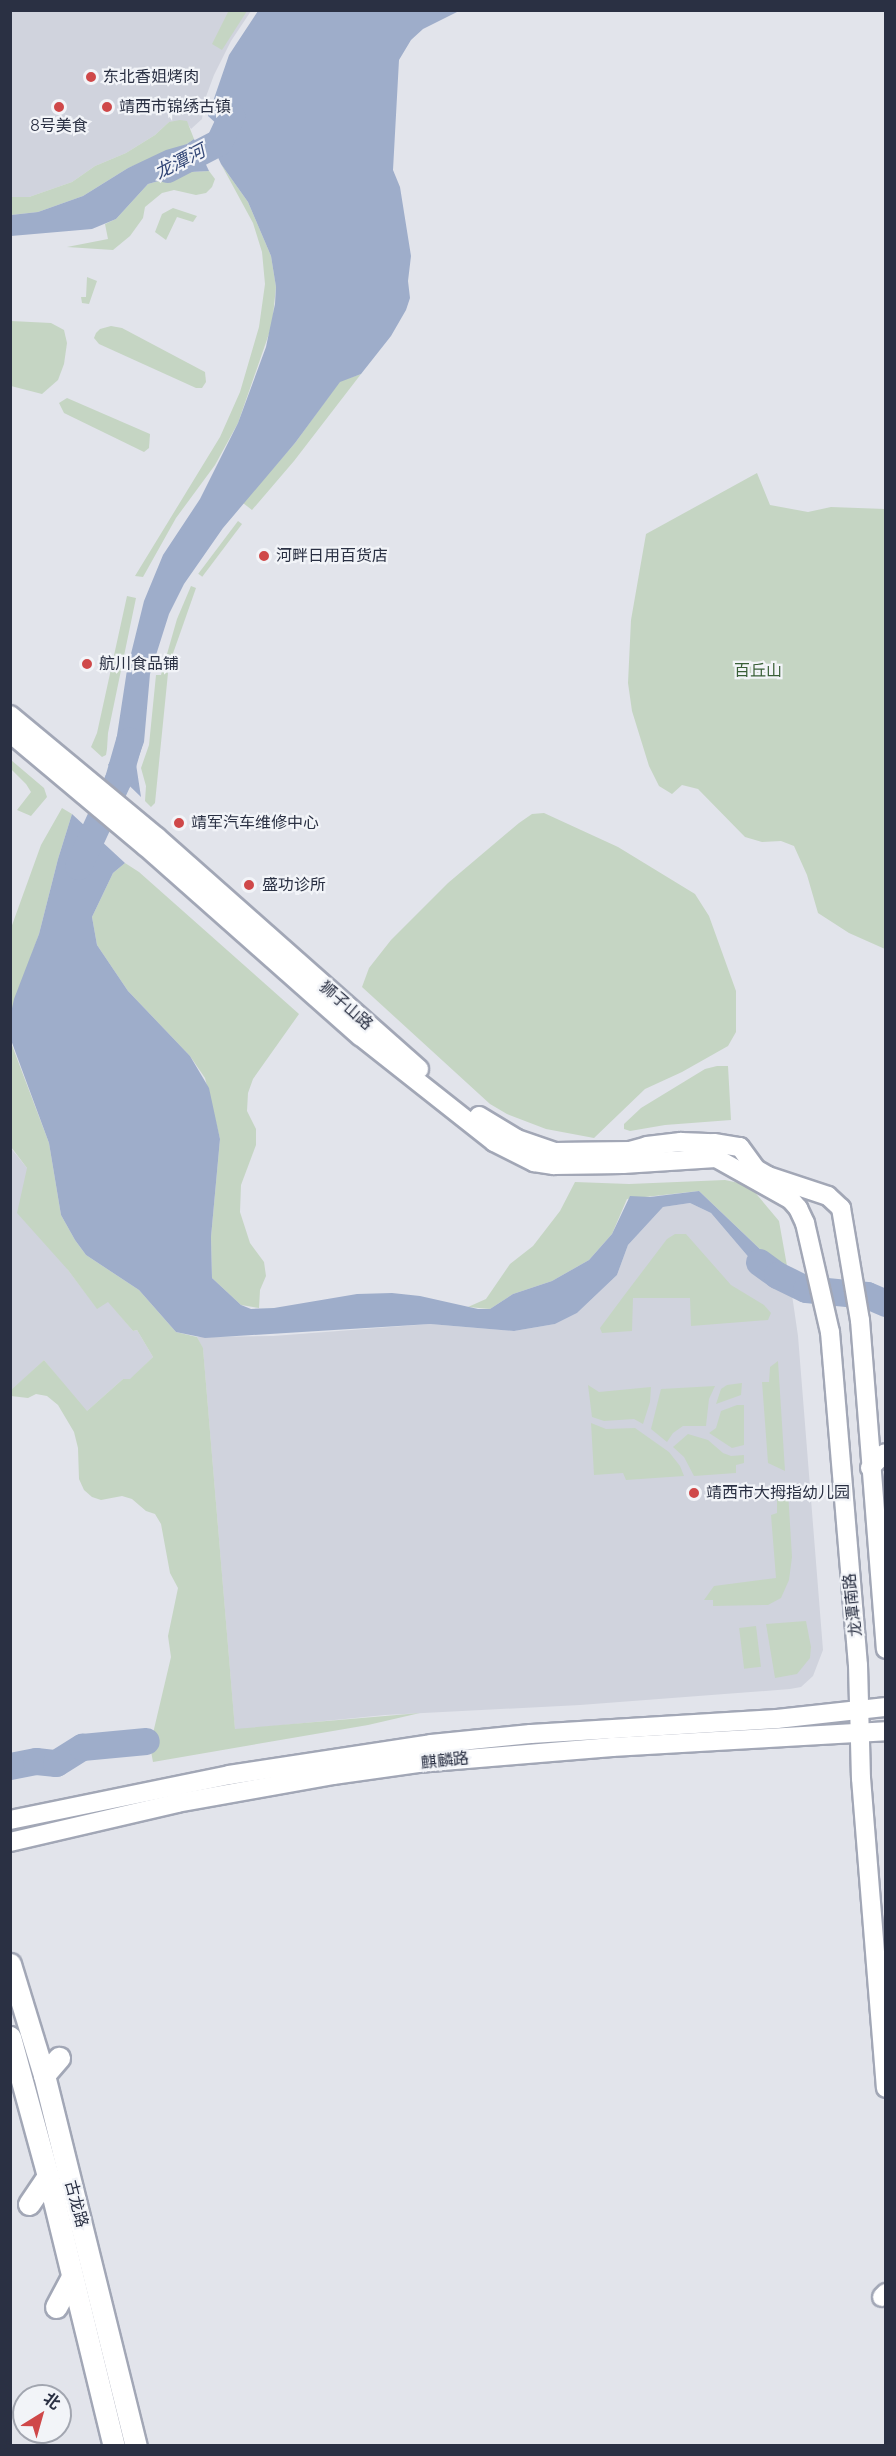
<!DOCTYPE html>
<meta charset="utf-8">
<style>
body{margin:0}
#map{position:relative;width:896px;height:2456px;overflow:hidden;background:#e2e4eb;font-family:Raleway,"Noto Sans SC",sans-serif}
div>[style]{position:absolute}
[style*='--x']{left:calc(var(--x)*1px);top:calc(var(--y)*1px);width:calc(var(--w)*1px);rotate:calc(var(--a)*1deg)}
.built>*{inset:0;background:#d0d3dd}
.green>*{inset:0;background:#c5d5c3;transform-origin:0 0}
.water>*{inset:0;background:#9eadca}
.river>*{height:27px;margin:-13.5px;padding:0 13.5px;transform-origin:13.5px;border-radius:13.5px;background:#9eadca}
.roads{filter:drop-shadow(2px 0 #a2a7b6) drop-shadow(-2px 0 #a2a7b6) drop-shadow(0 2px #a2a7b6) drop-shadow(0 -2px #a2a7b6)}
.secondary>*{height:18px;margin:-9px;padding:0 9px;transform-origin:9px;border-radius:9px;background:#fff}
.primary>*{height:21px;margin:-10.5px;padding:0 10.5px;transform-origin:10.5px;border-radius:10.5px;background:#fff}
.dots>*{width:16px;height:16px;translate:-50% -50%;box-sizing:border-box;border:3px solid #f2f4f8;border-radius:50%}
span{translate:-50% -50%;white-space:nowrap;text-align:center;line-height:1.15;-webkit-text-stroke:4.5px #f2f4f8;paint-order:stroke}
.poi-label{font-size:16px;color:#2a3043}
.left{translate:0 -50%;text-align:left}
.park-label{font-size:16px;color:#395f37}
.street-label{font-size:16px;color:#2a3043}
.water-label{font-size:18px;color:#344877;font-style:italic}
.frame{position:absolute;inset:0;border:12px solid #2a3043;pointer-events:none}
.north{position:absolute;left:12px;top:2384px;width:60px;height:60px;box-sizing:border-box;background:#f2f4f8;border:2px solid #a2a6b0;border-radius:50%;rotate:37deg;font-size:16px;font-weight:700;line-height:24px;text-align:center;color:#2a3043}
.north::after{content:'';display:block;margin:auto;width:21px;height:27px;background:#cf4849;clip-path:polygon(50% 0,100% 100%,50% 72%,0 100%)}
</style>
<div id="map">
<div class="built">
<div style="clip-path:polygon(11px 11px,251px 11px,231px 41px,214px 75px,204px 102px,202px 119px,191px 129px,186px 121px,169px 122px,155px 135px,126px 153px,95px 166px,72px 182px,29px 197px,11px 197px)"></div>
<div style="clip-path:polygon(10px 1147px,27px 1168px,68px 1270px,97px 1308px,108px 1301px,133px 1331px,137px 1330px,153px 1357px,130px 1380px,123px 1379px,86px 1412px,44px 1360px,11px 1391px)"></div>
<div style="clip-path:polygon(690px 1203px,711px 1213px,757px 1267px,791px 1288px,798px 1336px,823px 1650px,813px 1676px,801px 1687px,790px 1689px,580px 1705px,385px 1715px,235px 1730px,203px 1349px,197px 1337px,273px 1336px,430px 1324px,514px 1331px,555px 1324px,577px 1313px,617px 1275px,628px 1245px,663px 1207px)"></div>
</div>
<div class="green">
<div style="clip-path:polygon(229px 10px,247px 11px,222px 50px,212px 44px)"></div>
<div style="clip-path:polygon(180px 120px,187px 121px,194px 139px,187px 144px,128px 168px,83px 196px,38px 212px,11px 215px,10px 197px,29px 197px,72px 182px,95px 166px,126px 153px,155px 135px,169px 122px)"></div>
<div style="clip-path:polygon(221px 164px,248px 202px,271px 256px,276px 287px,272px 325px,238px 423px,215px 465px,176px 518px,143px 577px,135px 576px,220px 437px,240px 392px,259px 327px,265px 284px,262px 252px,253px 223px)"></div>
<div style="clip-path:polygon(209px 171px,215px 179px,212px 187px,206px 193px,196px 195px,174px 190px,162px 193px,145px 207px,143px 218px,130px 236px,113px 250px,67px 247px,108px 239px,105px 224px,116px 219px,148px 184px,190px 172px)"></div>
<div style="clip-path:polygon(173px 208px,197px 216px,193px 222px,177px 217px,166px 240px,155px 232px,162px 214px)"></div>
<div style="clip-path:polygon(87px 277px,97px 281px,89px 304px,82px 303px,81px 297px,86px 297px)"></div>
<div style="clip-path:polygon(11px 321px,51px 323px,64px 330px,67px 343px,64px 364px,58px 380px,42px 394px,11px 386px)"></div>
<div style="clip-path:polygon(111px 326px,122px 328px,205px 372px,206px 382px,202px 388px,196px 388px,99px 344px,94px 338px,96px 333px,100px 329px)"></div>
<div style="clip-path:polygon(361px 374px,294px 461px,252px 510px,243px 503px,295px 443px,340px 381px)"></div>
<div style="clip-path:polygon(67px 398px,150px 434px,149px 448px,144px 452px,64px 413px,59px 403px)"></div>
<div style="clip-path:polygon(757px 473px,770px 505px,808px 512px,831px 507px,885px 509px,885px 949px,849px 933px,818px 913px,807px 875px,794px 846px,781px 841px,762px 842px,745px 837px,698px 789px,682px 785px,672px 794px,659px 786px,649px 766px,632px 711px,628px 683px,631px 620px,646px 534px)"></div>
<div style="left:238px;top:521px;width:5px;height:66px;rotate:37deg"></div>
<div style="clip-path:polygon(191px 586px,196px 588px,170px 662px,165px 661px,177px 619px)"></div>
<div style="clip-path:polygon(127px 596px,136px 598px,108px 733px,107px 749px,106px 755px,102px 757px,91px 747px,97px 733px)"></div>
<div style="clip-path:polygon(162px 671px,168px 673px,155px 803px,151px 807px,145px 801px,146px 786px,141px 768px,149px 745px,156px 675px,161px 675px)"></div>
<div style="clip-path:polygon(11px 760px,44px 788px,47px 797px,31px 816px,17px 810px,31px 792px,26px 784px,11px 769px)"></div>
<div style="clip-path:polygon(62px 808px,72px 814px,58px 859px,39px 934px,11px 1013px,11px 928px,41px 845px)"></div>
<div style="clip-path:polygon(544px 813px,618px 847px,695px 894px,709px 916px,736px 991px,736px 1032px,728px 1046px,682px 1072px,645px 1089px,594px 1138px,546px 1129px,507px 1114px,490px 1104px,362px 987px,369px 968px,391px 940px,448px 883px,519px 823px,532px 814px)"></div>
<div style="clip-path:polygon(125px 863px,139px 872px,299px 1014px,253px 1079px,248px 1093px,247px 1111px,256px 1129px,256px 1145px,241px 1185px,240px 1212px,250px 1243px,264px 1262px,266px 1276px,260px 1290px,259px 1308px,241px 1305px,212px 1278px,211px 1237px,220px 1139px,205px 1078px,190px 1056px,128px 991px,97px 945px,92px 917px,113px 873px)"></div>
<div style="clip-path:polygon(10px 1040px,49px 1143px,61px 1215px,75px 1240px,86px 1255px,139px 1290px,176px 1332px,197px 1337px,203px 1348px,235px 1729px,420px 1713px,368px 1725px,153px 1762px,150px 1746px,171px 1657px,168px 1636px,178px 1588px,170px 1573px,161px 1524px,155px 1514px,146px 1511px,132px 1499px,122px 1496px,101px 1500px,92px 1497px,84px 1490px,79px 1479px,78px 1448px,74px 1432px,58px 1405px,47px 1396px,36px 1394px,28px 1398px,11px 1396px,10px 1391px,44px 1360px,87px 1411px,123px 1379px,130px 1379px,153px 1357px,137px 1330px,133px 1331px,108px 1302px,97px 1309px,68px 1270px,17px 1213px,27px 1168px,11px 1147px)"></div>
<div style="clip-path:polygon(717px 1066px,728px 1066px,731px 1120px,665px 1125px,630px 1131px,624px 1129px,624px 1124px,641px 1108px,705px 1069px)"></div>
<div style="clip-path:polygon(725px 1180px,744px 1184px,753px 1190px,779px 1221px,789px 1277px,699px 1191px,627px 1199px,612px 1234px,589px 1260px,552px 1281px,513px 1294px,490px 1309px,468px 1307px,486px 1299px,510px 1264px,533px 1246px,560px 1211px,575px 1182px,629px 1184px)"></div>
<div style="clip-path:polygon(675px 1234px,686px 1234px,731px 1285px,764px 1305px,771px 1313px,768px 1320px,691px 1326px,690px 1298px,633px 1298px,632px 1331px,602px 1333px,600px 1328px,623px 1297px,667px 1239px)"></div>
<div style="clip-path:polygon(778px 1361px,785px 1471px,768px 1463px,762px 1382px,769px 1382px,770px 1367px)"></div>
<div style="clip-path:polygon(742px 1383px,741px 1395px,716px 1404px,721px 1389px,727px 1385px)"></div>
<div style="clip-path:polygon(588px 1385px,599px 1392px,651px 1387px,650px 1402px,643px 1424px,634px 1419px,604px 1421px,592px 1417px)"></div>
<div style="clip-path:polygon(715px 1386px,709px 1399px,706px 1426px,683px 1426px,673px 1433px,667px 1442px,651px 1429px,661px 1389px)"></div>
<div style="clip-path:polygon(737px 1405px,744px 1405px,744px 1445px,732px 1448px,709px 1433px,716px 1428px,721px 1411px)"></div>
<div style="clip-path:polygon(591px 1423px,606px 1429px,635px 1428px,669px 1452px,680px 1466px,684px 1476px,626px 1480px,623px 1473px,594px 1475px)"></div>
<div style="clip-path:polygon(688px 1434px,708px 1440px,723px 1453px,731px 1456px,744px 1455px,744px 1463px,736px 1465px,736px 1473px,694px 1476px,684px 1457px,673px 1447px)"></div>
<div style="clip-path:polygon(788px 1491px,792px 1557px,789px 1580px,781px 1598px,768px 1605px,713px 1606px,713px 1600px,704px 1600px,714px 1586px,776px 1578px,771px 1515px,777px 1513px,777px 1499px)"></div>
<div style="clip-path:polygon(806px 1621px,811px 1647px,810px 1658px,797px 1674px,775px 1678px,766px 1624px)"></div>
<div style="left:756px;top:1626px;width:41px;height:17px;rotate:83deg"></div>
</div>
<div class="water">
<div style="clip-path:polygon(258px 11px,459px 11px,423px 29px,411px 40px,399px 60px,393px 170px,400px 187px,411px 256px,408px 281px,410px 298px,406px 310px,391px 336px,361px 374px,340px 382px,295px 443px,223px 528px,184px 584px,169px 614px,150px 674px,144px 742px,136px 764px,141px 797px,108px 765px,114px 755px,127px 670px,144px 601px,163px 555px,200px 499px,238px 423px,266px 347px,275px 304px,276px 287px,271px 256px,248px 202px,221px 164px,210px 140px,220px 131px,218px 125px,208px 116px,229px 55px)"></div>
<div style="clip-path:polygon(194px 139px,209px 171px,190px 172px,148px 184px,116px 219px,92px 229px,11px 236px,11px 215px,38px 212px,83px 196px,128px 168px,166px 150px,187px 144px)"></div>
<div style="clip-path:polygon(72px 814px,125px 863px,113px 873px,92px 917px,97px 945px,128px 991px,190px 1056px,209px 1088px,220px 1139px,211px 1237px,212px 1278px,241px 1305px,251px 1309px,274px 1308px,357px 1294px,392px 1293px,420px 1296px,478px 1309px,490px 1309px,513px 1294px,552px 1281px,589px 1260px,612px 1234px,630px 1196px,650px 1197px,699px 1191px,789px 1277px,791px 1288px,757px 1267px,711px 1213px,690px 1203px,663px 1207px,628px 1245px,617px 1275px,577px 1313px,555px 1324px,514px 1331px,430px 1324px,205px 1338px,176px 1332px,139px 1290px,86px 1255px,75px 1240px,61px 1215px,49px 1143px,11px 1040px,11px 1013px,14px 999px,39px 934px,58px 859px)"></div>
</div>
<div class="river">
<div style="--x:167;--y:169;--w:59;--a:-27.4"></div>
<div style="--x:219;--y:142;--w:29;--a:-65"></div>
<div style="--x:78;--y:866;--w:96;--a:-65.3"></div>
<div style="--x:118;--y:779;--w:40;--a:-74"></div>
<div style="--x:759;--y:1262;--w:22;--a:36"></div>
<div style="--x:777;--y:1275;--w:32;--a:26"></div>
<div style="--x:806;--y:1289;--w:61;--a:5.6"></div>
<div style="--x:867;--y:1295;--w:21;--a:23"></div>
<div style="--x:10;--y:1766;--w:26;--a:-11"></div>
<div style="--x:36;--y:1761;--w:20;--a:6"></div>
<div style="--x:56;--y:1763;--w:31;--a:-32"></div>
<div style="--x:82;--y:1747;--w:64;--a:-5.4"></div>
</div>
<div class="roads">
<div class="secondary">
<div style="--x:10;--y:715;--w:191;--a:39.7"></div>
<div style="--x:157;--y:837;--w:350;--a:41.5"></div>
<div style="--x:10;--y:733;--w:177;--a:40"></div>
<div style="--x:146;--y:847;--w:286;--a:41.5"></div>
<div style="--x:360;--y:1036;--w:171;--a:38.3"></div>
<div style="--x:494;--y:1142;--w:45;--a:26.6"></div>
<div style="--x:534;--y:1162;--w:20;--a:9"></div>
<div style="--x:554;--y:1165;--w:69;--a:-0.8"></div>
<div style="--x:623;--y:1164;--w:93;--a:-3.7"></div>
<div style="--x:716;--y:1158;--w:86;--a:29.2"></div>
<div style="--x:791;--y:1200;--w:11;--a:49"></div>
<div style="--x:798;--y:1208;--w:17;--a:65"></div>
<div style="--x:805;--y:1223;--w:112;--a:77.1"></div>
<div style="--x:830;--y:1332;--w:334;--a:85.2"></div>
<div style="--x:858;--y:1665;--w:113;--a:88.5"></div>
<div style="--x:861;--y:1778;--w:311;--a:85.4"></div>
<div style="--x:479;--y:1116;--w:44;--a:31.2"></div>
<div style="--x:517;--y:1139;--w:40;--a:18.9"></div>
<div style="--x:555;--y:1152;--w:75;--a:-0.8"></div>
<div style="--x:630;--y:1151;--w:18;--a:-16"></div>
<div style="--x:647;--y:1146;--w:34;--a:-7"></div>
<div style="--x:681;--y:1142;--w:33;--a:2"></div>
<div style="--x:714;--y:1143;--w:26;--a:9"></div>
<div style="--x:740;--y:1147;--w:27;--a:54"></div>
<div style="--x:756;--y:1169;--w:14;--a:30"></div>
<div style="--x:768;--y:1176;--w:63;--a:18.4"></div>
<div style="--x:828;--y:1196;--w:18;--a:43"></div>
<div style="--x:841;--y:1208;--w:114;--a:80.4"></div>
<div style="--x:860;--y:1320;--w:330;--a:85.5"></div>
<div style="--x:870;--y:1468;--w:21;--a:-45"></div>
<div style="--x:10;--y:1820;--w:224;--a:-11.6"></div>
<div style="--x:229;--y:1775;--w:204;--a:-8.7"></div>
<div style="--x:431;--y:1744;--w:100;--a:-5.7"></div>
<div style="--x:531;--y:1734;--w:246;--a:-3.5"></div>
<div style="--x:777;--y:1719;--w:110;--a:-6.3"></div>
<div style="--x:10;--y:1842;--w:171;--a:-13.1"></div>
<div style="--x:177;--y:1803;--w:158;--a:-10.2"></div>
<div style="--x:333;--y:1775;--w:86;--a:-8"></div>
<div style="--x:418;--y:1763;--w:195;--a:-4.7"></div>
<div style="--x:612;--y:1747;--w:274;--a:-3.3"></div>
<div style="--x:882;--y:2297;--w:6;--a:-45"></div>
</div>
<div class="primary">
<div style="--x:10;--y:1964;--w:116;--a:73"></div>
<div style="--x:44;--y:2075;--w:382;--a:76.1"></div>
<div style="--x:10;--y:2037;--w:144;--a:74.7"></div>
<div style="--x:48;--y:2176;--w:278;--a:76.3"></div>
<div style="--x:44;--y:2075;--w:23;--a:-49"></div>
<div style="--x:29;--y:2204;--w:34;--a:-56"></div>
<div style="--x:56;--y:2307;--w:34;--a:-62"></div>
</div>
</div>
<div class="dots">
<div style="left:91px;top:77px;background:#cf4849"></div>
<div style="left:59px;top:107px;background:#cf4849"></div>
<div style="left:107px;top:107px;background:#cf4849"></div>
<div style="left:264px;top:556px;background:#cf4849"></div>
<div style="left:87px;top:664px;background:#cf4849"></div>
<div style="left:179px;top:823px;background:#cf4849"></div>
<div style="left:249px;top:885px;background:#cf4849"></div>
<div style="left:694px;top:1493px;background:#cf4849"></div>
</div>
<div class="poi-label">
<span class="left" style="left:103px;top:77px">东北香姐烤肉</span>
<span class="left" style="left:119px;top:107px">靖西市锦绣古镇</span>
<span style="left:59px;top:126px">8号美食</span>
<span class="left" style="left:276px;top:556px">河畔日用百货店</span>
<span class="left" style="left:99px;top:664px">航川食品铺</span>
<span class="left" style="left:191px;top:823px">靖军汽车维修中心</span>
<span class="left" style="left:262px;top:885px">盛功诊所</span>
<span class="left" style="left:706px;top:1493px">靖西市大拇指幼儿园</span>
</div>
<div class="park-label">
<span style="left:758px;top:671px">百丘山</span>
</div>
<div class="street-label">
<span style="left:346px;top:1006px;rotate:41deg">狮子山路</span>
<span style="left:853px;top:1605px;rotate:-96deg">龙潭南路</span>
<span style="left:445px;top:1761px;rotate:-6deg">麒麟路</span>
<span style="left:76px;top:2204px;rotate:75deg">古龙路</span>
</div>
<div class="water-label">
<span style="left:180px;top:162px;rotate:-27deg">龙潭河</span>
</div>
<div class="frame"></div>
<div class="north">北</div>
</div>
